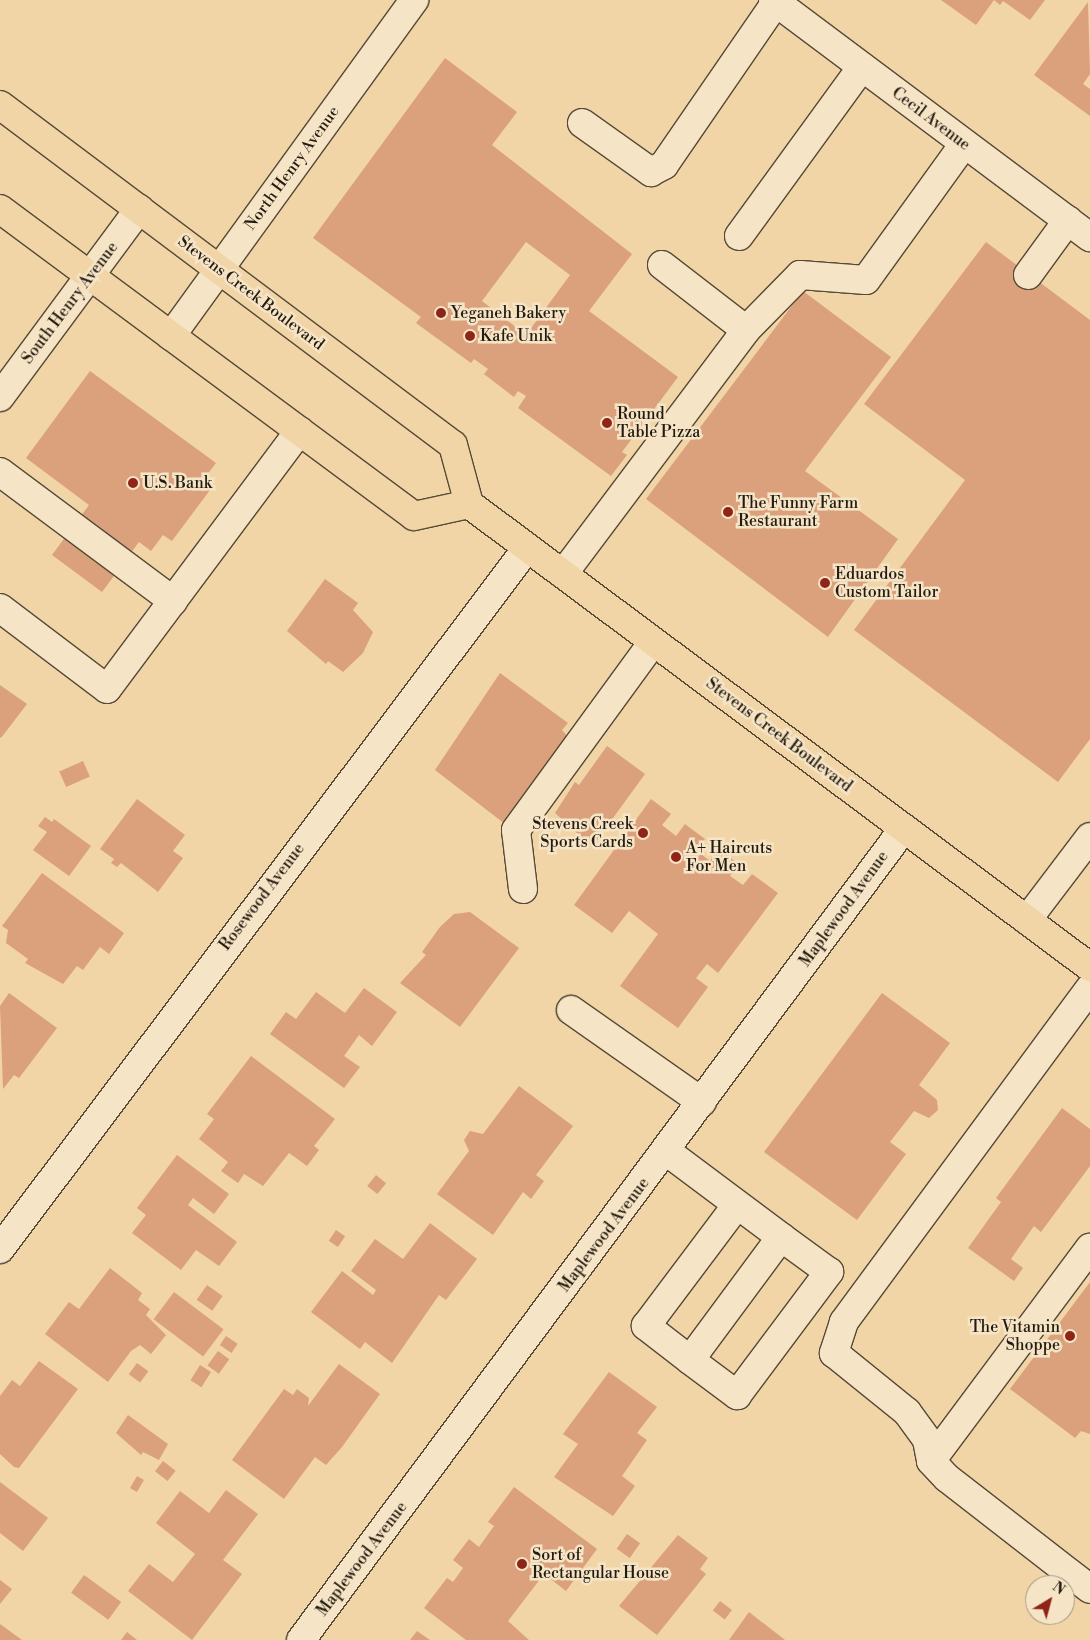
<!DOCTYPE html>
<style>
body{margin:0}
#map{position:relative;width:1090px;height:1640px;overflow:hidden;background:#f1d5a7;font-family:"Libre Bodoni",serif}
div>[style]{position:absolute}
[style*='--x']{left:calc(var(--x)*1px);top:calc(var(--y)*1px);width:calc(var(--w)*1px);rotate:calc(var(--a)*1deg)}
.building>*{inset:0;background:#daa17c;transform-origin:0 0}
.roads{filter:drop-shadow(1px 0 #564a36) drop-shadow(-1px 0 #564a36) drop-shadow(0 1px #564a36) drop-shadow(0 -1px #564a36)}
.minor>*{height:28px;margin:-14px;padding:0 14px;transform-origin:14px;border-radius:14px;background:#f6e4c6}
.major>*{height:28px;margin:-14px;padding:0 14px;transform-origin:14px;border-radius:14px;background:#f1d5a7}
.dots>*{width:14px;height:14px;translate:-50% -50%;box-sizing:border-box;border:2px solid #f6e4c6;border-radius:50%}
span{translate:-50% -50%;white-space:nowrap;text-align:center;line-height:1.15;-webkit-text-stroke:5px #f6e4c6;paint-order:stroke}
.street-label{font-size:16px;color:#231b10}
.poi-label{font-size:16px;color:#231b10}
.left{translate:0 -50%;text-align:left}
.right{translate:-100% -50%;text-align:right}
.north{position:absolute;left:1025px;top:1575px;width:50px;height:50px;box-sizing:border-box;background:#f6e4c6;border:1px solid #a2947d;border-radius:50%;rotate:37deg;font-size:14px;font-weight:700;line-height:20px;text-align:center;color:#231b10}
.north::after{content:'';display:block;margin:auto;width:18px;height:22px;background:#8f2418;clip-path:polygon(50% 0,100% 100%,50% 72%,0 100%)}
</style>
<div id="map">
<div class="building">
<div style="clip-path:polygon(941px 0,1045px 0,1030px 20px,1003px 1px,1000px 5px,994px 0,976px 25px)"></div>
<div style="clip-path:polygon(1088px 2px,1090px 74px,1083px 84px,1090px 89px,1090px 116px,1034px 75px)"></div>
<div style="clip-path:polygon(evenodd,445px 58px,517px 112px,492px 145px,632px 254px,589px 311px,678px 377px,622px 452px,627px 455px,611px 476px,518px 408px,526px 396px,518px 391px,514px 397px,484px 374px,488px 369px,474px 359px,471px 363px,416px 323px,421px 317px,313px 238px,445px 58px,526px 242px,570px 275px,526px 335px,482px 301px,526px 242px)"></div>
<div style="clip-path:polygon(986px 242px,1090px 320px,1090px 739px,1058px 782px,854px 630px,965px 480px,864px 404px)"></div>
<div style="clip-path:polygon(803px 291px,891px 357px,805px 471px,898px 539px,828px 637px,646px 499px)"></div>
<div style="clip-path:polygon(90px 371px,216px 463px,204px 479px,213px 486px,172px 541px,163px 535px,151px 551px,139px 542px,102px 592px,52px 555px,89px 505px,26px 458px)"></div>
<div style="clip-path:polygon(325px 579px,358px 603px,353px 610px,373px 632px,363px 653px,343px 672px,328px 661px,326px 664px,287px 631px)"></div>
<div style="clip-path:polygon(500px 673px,568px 723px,562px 730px,569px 738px,505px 824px,435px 770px)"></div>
<div style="clip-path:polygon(0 685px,27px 704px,1px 738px,0 737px)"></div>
<div style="clip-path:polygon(607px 746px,645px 774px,592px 847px,555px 813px,575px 782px,579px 785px)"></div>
<div style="left:83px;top:761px;width:17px;height:26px;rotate:66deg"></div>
<div style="clip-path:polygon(137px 799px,185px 835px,173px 851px,183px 858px,158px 892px,121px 863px,117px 867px,111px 863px,114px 859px,100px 849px)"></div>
<div style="clip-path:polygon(651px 799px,671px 814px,662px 825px,676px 836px,685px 824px,705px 839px,697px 851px,710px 861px,718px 849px,739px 864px,730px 876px,743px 885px,752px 874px,778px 893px,718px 973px,707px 964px,696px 978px,708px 987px,678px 1028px,620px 986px,658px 934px,629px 911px,612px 933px,574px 905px)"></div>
<div style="clip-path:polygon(45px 817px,52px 822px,54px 819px,91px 846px,69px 876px,33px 850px,47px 832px,38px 826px)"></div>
<div style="clip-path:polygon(42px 873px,124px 933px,109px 954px,100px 947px,83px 970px,77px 966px,63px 984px,25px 963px,28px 959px,6px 943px,8px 930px,2px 926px)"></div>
<div style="clip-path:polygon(470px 912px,519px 948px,460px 1027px,400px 983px,426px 955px,422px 952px,440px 927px,454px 914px)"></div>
<div style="clip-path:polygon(364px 988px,397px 1012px,372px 1046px,359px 1035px,344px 1056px,360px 1067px,344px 1088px,270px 1034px,286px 1012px,296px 1019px,316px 992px,345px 1013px)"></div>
<div style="clip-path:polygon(9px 993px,57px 1028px,19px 1078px,14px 1075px,3px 1089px,0 1006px)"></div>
<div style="clip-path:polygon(882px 993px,950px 1043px,919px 1085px,937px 1100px,938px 1110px,929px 1118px,914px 1111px,890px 1142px,906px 1154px,857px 1220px,764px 1152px)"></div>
<div style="clip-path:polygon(251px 1056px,335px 1119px,314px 1146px,319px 1150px,307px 1166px,289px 1153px,263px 1186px,244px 1174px,238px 1183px,221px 1171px,228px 1162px,199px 1139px,214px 1119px,207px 1114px)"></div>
<div style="clip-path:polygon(519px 1086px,573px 1126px,536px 1175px,544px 1181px,531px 1199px,523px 1192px,493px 1235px,437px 1194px,469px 1151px,464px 1140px,470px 1131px,483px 1134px)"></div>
<div style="clip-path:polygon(1062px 1108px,1090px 1129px,1090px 1166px,1041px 1232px,1034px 1226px,1011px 1259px,1023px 1268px,1014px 1281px,968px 1248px,1001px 1202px,996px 1198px)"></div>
<div style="clip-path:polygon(177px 1155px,229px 1194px,214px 1214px,193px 1198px,188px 1205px,237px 1242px,219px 1266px,196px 1250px,181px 1270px,132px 1233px,146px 1215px,137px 1208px)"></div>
<div style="left:376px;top:1175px;width:13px;height:14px;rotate:39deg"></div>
<div style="clip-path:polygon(430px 1223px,477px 1259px,446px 1300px,439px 1295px,392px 1363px,365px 1342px,360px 1349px,311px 1312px,342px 1271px,373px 1295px,376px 1290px,351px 1271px,375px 1239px,403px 1259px)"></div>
<div style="left:336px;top:1230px;width:11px;height:13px;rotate:34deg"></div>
<div style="clip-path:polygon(110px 1268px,142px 1293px,138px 1300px,150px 1309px,146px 1315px,166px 1335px,151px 1354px,140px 1345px,131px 1351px,108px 1382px,45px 1334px,69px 1302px,79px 1309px)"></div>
<div style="clip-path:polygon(1090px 1282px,1090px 1434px,1081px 1431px,1075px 1438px,1010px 1389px)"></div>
<div style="left:207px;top:1285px;width:19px;height:18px;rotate:35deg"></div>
<div style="left:174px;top:1292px;width:62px;height:34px;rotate:37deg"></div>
<div style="left:226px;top:1336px;width:14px;height:11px;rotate:34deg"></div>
<div style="left:218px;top:1351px;width:14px;height:18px;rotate:36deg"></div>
<div style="clip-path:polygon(39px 1361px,78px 1389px,19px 1468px,14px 1467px,0 1454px,0 1396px,12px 1380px,20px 1386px)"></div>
<div style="left:137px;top:1363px;width:14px;height:14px;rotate:36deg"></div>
<div style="clip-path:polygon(339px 1364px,380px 1394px,342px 1447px,326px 1465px,315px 1457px,284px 1499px,232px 1460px,284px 1389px,293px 1395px,297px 1389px,309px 1398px,308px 1406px)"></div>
<div style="left:200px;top:1365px;width:13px;height:18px;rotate:32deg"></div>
<div style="clip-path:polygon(609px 1372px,657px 1407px,637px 1433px,647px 1440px,622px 1476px,635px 1486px,613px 1516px,554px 1477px,578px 1444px,563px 1434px)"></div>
<div style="clip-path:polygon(128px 1415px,168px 1444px,159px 1460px,143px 1452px,141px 1455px,116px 1433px)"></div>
<div style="left:163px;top:1461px;width:16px;height:13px;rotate:38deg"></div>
<div style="left:137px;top:1476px;width:8px;height:14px;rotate:30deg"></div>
<div style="clip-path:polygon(0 1482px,48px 1518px,23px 1551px,0 1533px)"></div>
<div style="clip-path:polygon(514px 1487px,597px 1549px,566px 1591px,544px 1574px,508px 1621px,529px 1640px,466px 1640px,424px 1608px,447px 1578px,453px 1582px,463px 1568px,453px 1560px,469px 1539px,479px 1547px,494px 1526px,488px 1522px)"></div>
<div style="clip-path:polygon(226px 1490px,258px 1514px,223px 1560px,242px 1574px,192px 1640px,128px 1591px,149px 1564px,173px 1582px,195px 1554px,156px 1523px,180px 1491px,209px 1513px)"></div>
<div style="left:627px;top:1534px;width:16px;height:18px;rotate:35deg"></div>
<div style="clip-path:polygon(678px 1535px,708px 1558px,700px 1569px,706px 1574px,657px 1635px,619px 1606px)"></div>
<div style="left:84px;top:1575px;width:46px;height:22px;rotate:36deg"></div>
<div style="clip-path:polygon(0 1580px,12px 1589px,0 1604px)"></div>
<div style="left:720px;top:1601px;width:15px;height:12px;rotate:37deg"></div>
<div style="clip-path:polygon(749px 1612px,785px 1640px,729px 1640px)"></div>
<div style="clip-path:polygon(0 1624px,22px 1640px,0 1640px)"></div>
<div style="clip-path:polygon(417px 1631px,430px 1640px,410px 1640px)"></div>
<div style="clip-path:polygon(127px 1632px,137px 1640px,121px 1640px)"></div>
</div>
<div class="roads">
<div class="minor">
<div style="--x:773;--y:0;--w:396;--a:36.8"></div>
<div style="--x:582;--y:123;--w:85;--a:35.4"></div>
<div style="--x:651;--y:172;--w:15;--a:-28"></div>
<div style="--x:664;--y:165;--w:198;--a:-55.5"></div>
<div style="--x:739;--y:236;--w:209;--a:-54"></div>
<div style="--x:662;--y:265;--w:106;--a:37.7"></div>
<div style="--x:1028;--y:275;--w:68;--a:-54"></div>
<div style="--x:171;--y:336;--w:415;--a:-54.1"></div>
<div style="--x:0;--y:397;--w:234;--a:-53.5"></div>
<div style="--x:0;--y:472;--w:216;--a:36.7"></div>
<div style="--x:563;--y:574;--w:305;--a:-53.1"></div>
<div style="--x:746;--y:330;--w:77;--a:-45.5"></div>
<div style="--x:800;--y:275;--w:66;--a:4.3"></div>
<div style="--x:866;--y:280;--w:168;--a:-54.2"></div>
<div style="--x:0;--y:608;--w:134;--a:37.1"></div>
<div style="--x:107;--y:689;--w:322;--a:-53.3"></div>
<div style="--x:523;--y:889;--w:59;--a:-96.8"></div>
<div style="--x:516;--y:830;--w:233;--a:-53.9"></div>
<div style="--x:1027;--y:920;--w:104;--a:-52.8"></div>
<div style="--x:1090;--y:988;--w:415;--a:126.4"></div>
<div style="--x:844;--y:1322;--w:33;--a:108"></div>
<div style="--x:834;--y:1353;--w:94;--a:38.9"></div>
<div style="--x:907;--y:1412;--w:34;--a:54"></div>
<div style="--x:927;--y:1440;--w:21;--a:79"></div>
<div style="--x:931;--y:1461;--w:23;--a:47"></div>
<div style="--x:947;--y:1478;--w:181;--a:37.8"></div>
<div style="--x:571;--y:1010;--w:160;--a:35.1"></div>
<div style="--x:666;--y:1151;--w:144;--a:36.8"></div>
<div style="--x:781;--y:1237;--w:153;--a:126.5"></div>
<div style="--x:690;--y:1360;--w:56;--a:-142.3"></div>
<div style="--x:646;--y:1326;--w:151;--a:-53.1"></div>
<div style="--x:0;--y:1249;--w:877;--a:-53.06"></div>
<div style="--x:690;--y:1360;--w:59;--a:36.7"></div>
<div style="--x:737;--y:1395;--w:154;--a:-53.2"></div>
<div style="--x:829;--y:1272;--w:59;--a:-143.9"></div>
<div style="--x:931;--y:1461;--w:266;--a:-53.3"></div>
<div style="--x:301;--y:1640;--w:1011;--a:-53.4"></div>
</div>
<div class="major">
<div style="--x:0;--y:105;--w:566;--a:36.89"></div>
<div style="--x:453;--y:445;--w:61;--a:74.8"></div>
<div style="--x:469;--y:504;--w:775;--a:36.71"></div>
<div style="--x:0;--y:209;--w:515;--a:36.56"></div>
<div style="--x:414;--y:516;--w:56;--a:-12.3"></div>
</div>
</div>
<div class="dots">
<div style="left:441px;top:313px;background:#8f2418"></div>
<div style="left:470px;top:336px;background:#8f2418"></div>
<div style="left:607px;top:423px;background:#8f2418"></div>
<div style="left:133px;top:483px;background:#8f2418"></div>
<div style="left:728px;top:512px;background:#8f2418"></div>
<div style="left:825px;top:583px;background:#8f2418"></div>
<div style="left:643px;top:833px;background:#8f2418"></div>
<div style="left:676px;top:857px;background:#8f2418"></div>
<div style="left:1070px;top:1336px;background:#8f2418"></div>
<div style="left:522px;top:1564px;background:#8f2418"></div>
</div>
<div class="street-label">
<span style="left:931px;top:119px;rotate:37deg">Cecil Avenue</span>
<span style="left:292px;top:168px;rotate:-54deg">North Henry Avenue</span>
<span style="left:251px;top:293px;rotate:37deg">Stevens Creek Boulevard</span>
<span style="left:70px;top:303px;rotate:-53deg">South Henry Avenue</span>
<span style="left:779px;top:735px;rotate:37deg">Stevens Creek Boulevard</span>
<span style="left:262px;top:897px;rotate:-53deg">Rosewood Avenue</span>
<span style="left:844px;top:909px;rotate:-54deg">Maplewood Avenue</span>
<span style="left:604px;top:1235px;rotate:-53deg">Maplewood Avenue</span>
<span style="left:362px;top:1559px;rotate:-53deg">Maplewood Avenue</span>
</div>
<div class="poi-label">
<span class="left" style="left:451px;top:313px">Yeganeh Bakery</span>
<span class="left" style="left:480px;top:336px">Kafe Unik</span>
<span class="left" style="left:617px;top:423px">Round<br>Table Pizza</span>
<span class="left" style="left:143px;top:483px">U.S. Bank</span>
<span class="left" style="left:738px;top:512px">The Funny Farm<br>Restaurant</span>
<span class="left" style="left:835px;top:583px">Eduardos<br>Custom Tailor</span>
<span class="right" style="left:633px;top:833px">Stevens Creek<br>Sports Cards</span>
<span class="left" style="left:686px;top:857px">A+ Haircuts<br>For Men</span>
<span class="right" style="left:1060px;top:1336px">The Vitamin<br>Shoppe</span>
<span class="left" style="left:532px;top:1564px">Sort of<br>Rectangular House</span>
</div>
<div class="north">N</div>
</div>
